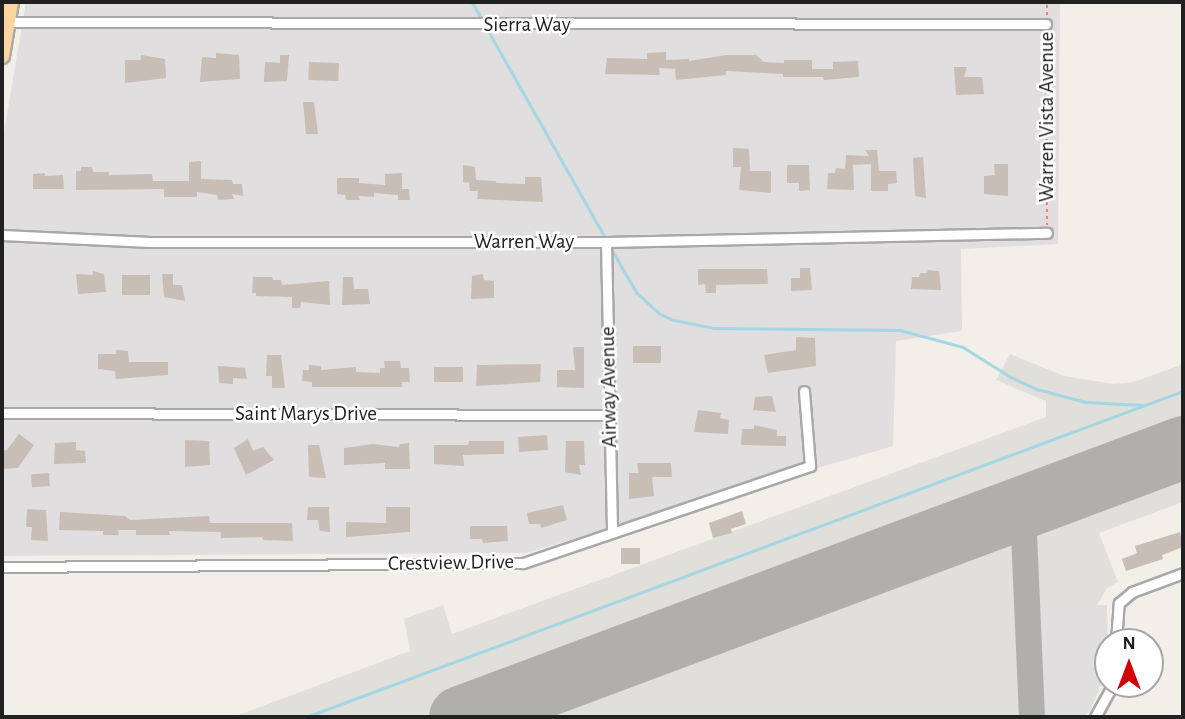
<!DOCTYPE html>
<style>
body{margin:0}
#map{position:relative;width:1185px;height:719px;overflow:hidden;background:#f2efe8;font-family:"Alegreya Sans",sans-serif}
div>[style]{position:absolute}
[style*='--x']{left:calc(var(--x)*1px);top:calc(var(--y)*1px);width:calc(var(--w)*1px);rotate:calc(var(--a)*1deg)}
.residential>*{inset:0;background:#e0dede}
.airport>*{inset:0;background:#e1dfd9}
.stream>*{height:2.5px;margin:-1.25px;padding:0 1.25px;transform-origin:1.25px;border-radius:1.25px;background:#a5d6e3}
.taxiway>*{height:26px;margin:-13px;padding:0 13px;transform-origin:13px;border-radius:13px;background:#b0afac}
.runway>*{height:63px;margin:-31.5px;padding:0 31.5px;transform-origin:31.5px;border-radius:31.5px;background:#b0afac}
.building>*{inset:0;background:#c8beb6;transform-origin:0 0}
.path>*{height:2px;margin-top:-1px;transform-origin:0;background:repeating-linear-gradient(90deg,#ff786c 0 3.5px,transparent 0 7px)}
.roads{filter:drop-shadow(2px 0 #a8a8a8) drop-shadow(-2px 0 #a8a8a8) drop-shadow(0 2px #a8a8a8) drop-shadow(0 -2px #a8a8a8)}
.street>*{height:9px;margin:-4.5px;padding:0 4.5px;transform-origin:4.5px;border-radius:4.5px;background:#fff}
.primary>*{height:14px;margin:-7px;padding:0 7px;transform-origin:7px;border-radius:7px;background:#ffd4a0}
span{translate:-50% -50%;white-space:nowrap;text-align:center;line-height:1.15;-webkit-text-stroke:5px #fff;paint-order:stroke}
.street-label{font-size:21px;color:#212121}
.frame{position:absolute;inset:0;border:4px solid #212121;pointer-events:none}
.north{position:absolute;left:1094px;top:628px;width:70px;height:70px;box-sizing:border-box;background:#fff;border:2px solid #a6a6a6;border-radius:50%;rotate:0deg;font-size:19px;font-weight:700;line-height:28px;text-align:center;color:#212121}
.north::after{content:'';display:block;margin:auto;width:24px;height:32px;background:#d30004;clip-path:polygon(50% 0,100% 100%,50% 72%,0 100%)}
</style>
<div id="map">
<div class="residential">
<div style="clip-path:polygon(26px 2px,1060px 2px,1058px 244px,961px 249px,962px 331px,896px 341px,893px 446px,526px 553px,2px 556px,2px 144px)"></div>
<div style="clip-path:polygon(1040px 605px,1107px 605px,1108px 658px,1101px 685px,1090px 711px,1083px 717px,1043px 717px)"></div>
</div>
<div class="airport">
<div style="clip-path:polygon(1010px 354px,1064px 376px,1114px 384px,1134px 382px,1183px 364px,1183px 502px,1099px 533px,1118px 582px,1107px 588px,1097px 605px,1040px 605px,1043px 717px,233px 717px,410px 651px,404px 619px,443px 605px,452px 634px,1046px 417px,1046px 401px,996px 380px)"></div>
</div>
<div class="stream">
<div style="--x:472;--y:2;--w:17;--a:59"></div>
<div style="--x:489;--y:32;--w:233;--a:60.5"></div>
<div style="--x:612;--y:250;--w:50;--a:59.8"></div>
<div style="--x:637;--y:293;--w:31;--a:42"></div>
<div style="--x:660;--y:314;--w:15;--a:23"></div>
<div style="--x:674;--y:320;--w:41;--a:11.3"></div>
<div style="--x:714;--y:328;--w:186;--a:0.6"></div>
<div style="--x:900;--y:330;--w:65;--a:15.1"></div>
<div style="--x:963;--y:347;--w:57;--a:32"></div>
<div style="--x:1011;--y:377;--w:29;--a:25"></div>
<div style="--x:1037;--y:389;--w:51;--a:14.9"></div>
<div style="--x:1086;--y:402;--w:56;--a:3.1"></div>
<div style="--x:306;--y:717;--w:936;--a:-20.39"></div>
</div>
<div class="taxiway">
<div style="--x:1001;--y:515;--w:12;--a:9"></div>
<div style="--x:1013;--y:517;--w:18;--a:52"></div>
<div style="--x:1032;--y:717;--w:186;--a:-92.5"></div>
<div style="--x:1024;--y:531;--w:33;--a:-67"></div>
</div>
<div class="runway">
<div style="--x:460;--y:717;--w:772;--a:-20.48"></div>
</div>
<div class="building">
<div style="clip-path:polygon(666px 52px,666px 60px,689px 59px,689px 61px,726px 55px,756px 55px,764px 62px,784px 63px,784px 60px,812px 60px,812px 69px,833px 69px,833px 62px,858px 61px,859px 77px,824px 80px,823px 77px,783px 77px,783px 74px,726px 71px,726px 75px,676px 80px,675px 69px,659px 68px,660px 75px,605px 74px,607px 58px,647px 59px,647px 53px)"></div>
<div style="clip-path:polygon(216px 53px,239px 55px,240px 79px,200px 82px,202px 57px,216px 58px)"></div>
<div style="clip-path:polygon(141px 55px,165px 59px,166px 78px,125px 83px,125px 60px,141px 60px)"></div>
<div style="clip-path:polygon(280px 55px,289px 55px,287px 81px,264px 82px,265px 62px,280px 63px)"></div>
<div style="left:309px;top:62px;width:30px;height:18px;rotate:2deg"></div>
<div style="clip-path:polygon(954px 67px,967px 67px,964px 77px,982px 77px,984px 94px,956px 95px)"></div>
<div style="clip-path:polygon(303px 102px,314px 102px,318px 134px,306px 134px)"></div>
<div style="clip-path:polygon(733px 148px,749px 149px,750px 171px,771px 171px,771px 193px,739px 190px,741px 167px,733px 167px)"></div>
<div style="clip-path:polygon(865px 150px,877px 150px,879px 171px,896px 171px,897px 183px,888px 184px,888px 191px,871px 191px,871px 164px,853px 165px,854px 190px,827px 189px,828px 173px,835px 173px,836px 168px,845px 169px,846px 155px,869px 156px)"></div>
<div style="clip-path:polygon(923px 157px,926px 198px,915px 196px,913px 158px)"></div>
<div style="clip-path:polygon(201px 161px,201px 179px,232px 180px,233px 184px,242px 184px,243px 196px,232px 194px,234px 199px,218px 200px,217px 195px,197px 192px,197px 197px,164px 197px,164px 189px,76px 190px,76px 171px,81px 171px,81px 167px,92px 167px,93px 172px,109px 172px,109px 175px,152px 174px,153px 181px,189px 181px,189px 162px)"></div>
<div style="clip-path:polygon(994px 164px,1008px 164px,1008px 196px,984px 194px,984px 176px,995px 175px)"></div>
<div style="clip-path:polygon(463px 165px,475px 167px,476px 180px,496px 181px,496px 183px,525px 184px,525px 177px,541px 177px,543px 202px,477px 199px,478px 191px,470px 191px,469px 183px,463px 182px)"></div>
<div style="clip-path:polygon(787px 165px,809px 165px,810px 190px,799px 191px,799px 183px,787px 183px)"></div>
<div style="clip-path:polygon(45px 173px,45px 176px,63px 175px,64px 189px,33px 189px,33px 174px)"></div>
<div style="clip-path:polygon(402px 173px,402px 189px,409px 189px,410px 200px,398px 200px,398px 195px,374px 193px,374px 197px,358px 196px,360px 200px,346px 200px,345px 195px,337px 194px,337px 178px,359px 178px,359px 183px,385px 185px,385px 174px)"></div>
<div style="clip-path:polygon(800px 268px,810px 268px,812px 290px,791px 291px,791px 278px,800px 278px)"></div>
<div style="clip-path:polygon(698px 269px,767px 269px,768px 284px,716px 285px,716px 293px,706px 293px,705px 284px,698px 285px)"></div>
<div style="clip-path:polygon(928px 270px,939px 271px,941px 290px,911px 289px,912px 277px,919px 277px,920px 273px,927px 273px)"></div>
<div style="clip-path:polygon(93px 271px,104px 274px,106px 292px,78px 294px,76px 274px,93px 275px)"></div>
<div style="clip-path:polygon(162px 274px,173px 274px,173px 285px,182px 285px,185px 301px,164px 297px)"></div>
<div style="clip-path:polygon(483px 274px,484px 280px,494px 281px,494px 298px,471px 299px,472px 276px)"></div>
<div style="left:122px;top:275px;width:28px;height:20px"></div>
<div style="clip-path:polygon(253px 277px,272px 277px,273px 280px,281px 280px,282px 285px,329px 281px,330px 305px,301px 302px,300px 308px,292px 308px,292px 297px,256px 296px,256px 293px,252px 293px)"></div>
<div style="clip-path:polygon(343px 277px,353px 277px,354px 289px,368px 289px,370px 304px,342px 305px)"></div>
<div style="clip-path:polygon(796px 337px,815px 338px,816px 366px,768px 373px,764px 355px,796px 350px)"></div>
<div style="left:633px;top:346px;width:28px;height:17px"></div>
<div style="clip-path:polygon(573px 347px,584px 347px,584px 388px,557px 387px,557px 370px,575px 370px)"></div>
<div style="clip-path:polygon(116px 350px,128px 351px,129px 362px,168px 362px,168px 375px,116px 379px,115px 371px,98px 369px,98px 354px,116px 354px)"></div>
<div style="clip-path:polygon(267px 355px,281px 355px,285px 388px,272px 388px,272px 376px,266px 376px)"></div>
<div style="clip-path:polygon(384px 361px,400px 361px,401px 368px,409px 368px,410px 382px,402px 382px,402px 387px,312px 387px,312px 382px,302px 381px,303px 370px,309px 370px,309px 365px,321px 366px,321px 370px,356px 367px,356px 372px,380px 373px,380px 368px,385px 368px)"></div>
<div style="clip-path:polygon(541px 364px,540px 382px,476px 386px,477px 365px)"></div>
<div style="clip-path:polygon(218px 366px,245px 368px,247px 379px,233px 378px,233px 384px,219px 383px)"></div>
<div style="left:434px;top:367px;width:29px;height:15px"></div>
<div style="clip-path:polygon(772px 396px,776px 412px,753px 410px,755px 397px)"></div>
<div style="clip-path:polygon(698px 410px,721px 413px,720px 418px,729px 420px,728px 434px,694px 432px)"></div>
<div style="clip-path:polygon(754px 425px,777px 430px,777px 436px,786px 436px,786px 446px,741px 445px,742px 429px,754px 429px)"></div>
<div style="clip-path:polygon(19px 434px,34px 445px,18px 468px,2px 469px,2px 451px,7px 450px)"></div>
<div style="left:547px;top:435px;width:15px;height:29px;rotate:86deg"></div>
<div style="clip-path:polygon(248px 439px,253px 451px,263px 447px,274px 460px,246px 475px,234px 448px)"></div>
<div style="clip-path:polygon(185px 440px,209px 441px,210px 465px,185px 467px)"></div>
<div style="clip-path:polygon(469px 441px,504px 441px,504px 454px,463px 455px,464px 466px,434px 464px,434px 445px,468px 445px)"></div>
<div style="clip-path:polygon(566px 441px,584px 441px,585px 465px,579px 465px,581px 475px,565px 472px)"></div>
<div style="clip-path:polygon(76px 442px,76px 450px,85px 451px,86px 463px,54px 464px,55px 443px)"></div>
<div style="clip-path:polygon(409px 443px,410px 469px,385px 469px,385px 463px,344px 465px,344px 448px,373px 444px,399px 447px,400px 444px)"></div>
<div style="clip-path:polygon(308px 445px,319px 445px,326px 478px,309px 477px)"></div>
<div style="clip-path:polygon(637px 463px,671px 463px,672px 477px,652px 477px,654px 496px,629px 499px,629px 473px,639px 473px)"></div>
<div style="left:49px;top:473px;width:13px;height:18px;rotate:86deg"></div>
<div style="clip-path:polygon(563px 505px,567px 520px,541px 528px,540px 524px,529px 524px,527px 513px)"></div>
<div style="clip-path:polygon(308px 507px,329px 507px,330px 532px,320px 531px,318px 520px,307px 520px)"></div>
<div style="clip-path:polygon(386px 507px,410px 507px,410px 532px,346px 537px,346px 522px,386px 523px)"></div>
<div style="clip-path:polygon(27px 509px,46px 510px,48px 541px,31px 540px,32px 527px,26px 527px)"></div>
<div style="clip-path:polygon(742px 511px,746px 524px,731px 529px,732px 533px,713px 538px,709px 523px)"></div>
<div style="clip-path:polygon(60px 512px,125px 516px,130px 520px,209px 516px,210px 523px,292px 523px,293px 541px,263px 540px,262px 537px,221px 538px,221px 532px,169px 531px,170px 535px,136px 535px,136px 530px,118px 530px,119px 535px,103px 535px,103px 531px,59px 530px)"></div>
<div style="clip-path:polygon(470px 526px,507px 526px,508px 541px,483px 543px,482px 539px,470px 539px)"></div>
<div style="clip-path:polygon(1180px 532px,1183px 547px,1162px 555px,1163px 559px,1126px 571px,1122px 559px,1137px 553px,1135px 546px)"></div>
<div style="left:621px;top:548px;width:19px;height:16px"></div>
</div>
<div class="path">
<div style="--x:1047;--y:15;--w:13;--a:-90"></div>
<div style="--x:1046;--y:34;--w:191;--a:89.7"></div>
</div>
<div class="roads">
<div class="street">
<div style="--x:8;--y:22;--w:1038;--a:0.11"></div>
<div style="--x:2;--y:235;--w:148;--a:2.7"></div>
<div style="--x:150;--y:242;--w:456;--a:0"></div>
<div style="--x:606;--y:242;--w:441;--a:-1.2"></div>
<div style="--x:606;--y:242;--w:290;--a:88.8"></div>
<div style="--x:2;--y:413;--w:607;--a:0.19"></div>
<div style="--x:2;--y:567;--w:521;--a:-0.44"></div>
<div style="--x:523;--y:563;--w:303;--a:-18.7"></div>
<div style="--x:810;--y:466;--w:75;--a:-94.6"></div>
<div style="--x:1116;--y:642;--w:39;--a:-86"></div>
<div style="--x:1119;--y:603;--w:17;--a:-40"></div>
<div style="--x:1132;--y:592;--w:54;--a:-20.4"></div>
<div style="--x:1095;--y:717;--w:38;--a:-61"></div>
</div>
<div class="primary">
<div style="--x:2;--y:56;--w:55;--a:-80.5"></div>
</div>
</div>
<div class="street-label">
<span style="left:527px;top:25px">Sierra Way</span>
<span style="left:1047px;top:117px;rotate:-90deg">Warren Vista Avenue</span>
<span style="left:524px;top:242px">Warren Way</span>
<span style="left:609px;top:387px;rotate:-91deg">Airway Avenue</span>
<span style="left:306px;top:414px">Saint Marys Drive</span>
<span style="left:451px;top:563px;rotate:-1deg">Crestview Drive</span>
</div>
<div class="frame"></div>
<div class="north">N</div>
</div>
